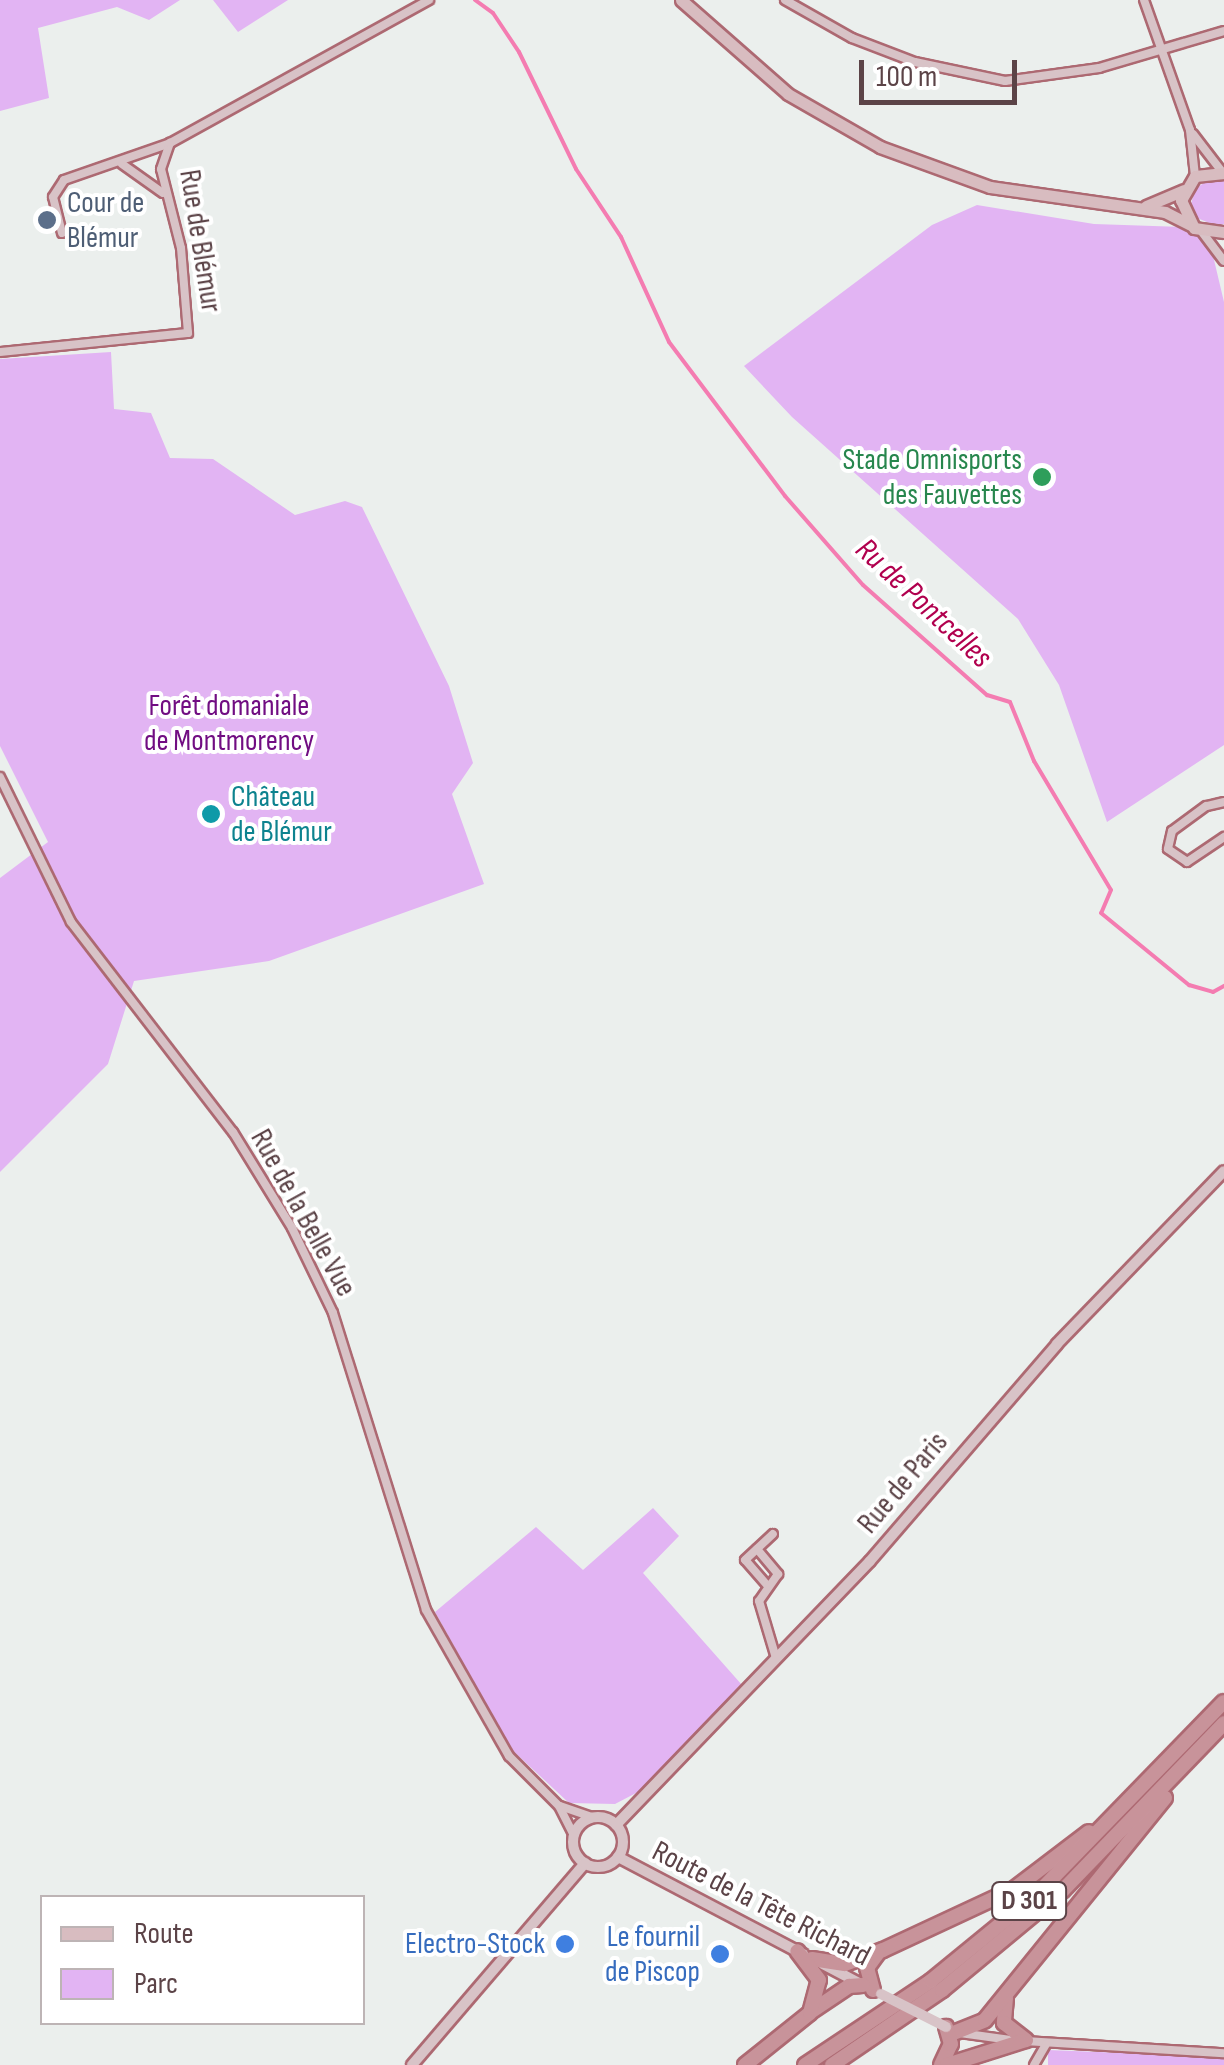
<!DOCTYPE html>
<meta charset="utf-8">
<style>
body{margin:0}
#map{position:relative;width:1224px;height:2065px;overflow:hidden;background:#ebefed;font-family:"Sofia Sans Condensed",sans-serif}
div>[style]{position:absolute}
[style*='--x']{left:calc(var(--x)*1px);top:calc(var(--y)*1px);width:calc(var(--w)*1px);rotate:calc(var(--a)*1deg)}
.green>*{inset:0;background:#e2b4f3}
.stream>*{height:4px;margin:-2px;padding:0 2px;transform-origin:2px;border-radius:2px;background:#f47cb1}
.roads{filter:drop-shadow(2px 0 #ad6972) drop-shadow(-2px 0 #ad6972) drop-shadow(0 2px #ad6972) drop-shadow(0 -2px #ad6972)}
.minor>*{height:8px;margin:-4px;padding:0 4px;transform-origin:4px;border-radius:4px;background:#d8c3c7}
.tertiary>*{height:10px;margin:-5px;padding:0 5px;transform-origin:5px;border-radius:5px;background:#d8c3c7}
.tertiary>.ring{margin:-5px;padding:0;box-sizing:content-box;background:none;border:10px solid #d8c3c7;border-radius:50%}
.secondary>*{height:11px;margin:-5.5px;padding:0 5.5px;transform-origin:5.5px;border-radius:5.5px;background:#d8bcc0}
.trunk>*{height:14px;margin:-7px;padding:0 7px;transform-origin:7px;border-radius:7px;background:#c8939a}
.tertiary-bridge>*{height:10px;margin:-5px;padding:0 5px;transform-origin:5px;border-radius:5px;background:#d8c3c7}
.dots>*{width:28px;height:28px;translate:-50% -50%;box-sizing:border-box;border:5px solid #fff;border-radius:50%}
span{translate:-50% -50%;white-space:nowrap;text-align:center;line-height:1.15;-webkit-text-stroke:8px #fff;paint-order:stroke}
.shield-label span{padding:2px 8px;background:#fff;border:2px solid;border-radius:8px;-webkit-text-stroke-width:0}
.shield-label{font-size:28px;color:#5b4347;font-weight:700}
.service-label{font-size:30px;color:#4e5e75}
.left{translate:0 -50%;text-align:left}
.street-label{font-size:30px;color:#5b4347}
.leisure-label{font-size:30px;color:#27864d}
.right{translate:-100% -50%;text-align:right}
.park-label{font-size:30px;color:#710d82}
.culture-label{font-size:30px;color:#0d838f}
.shop-label{font-size:30px;color:#366cbe}
.water-label{font-size:32px;color:#b1004e;font-style:italic}
.legend{position:absolute;left:40px;top:1895px;width:325px;height:130px;box-sizing:border-box;background:#fff;border:2px solid #bdb4b5;margin:0;padding:12px 18px;list-style:none;font-size:30px;color:#5b4347}
.legend li{display:flex;align-items:center;gap:20px;height:50px}
.legend b{width:50px;border:2px solid #bdb4b5}
.scale{position:absolute;left:859px;top:60px;width:158px;height:45px;box-sizing:border-box;border:5px solid #5b4347;border-top:0;padding-left:12px;font-size:30px;line-height:35px;white-space:nowrap;color:#5b4347;-webkit-text-stroke:8px #fff;paint-order:stroke}
</style>
<div id="map">
<div class="green">
<div style="clip-path:polygon(0 0,180px 0,149px 20px,117px 7px,38px 28px,49px 98px,0 111px)"></div>
<div style="clip-path:polygon(213px 0,288px 0,238px 32px)"></div>
<div style="clip-path:polygon(1208px 180px,1224px 181px,1224px 224px,1217px 226px,1197px 218px,1191px 204px,1195px 189px)"></div>
<div style="clip-path:polygon(977px 205px,1094px 224px,1183px 227px,1210px 243px,1224px 302px,1224px 745px,1107px 822px,1059px 685px,1018px 619px,792px 417px,744px 366px,932px 225px)"></div>
<div style="clip-path:polygon(111px 352px,114px 409px,151px 413px,170px 458px,213px 459px,295px 515px,345px 501px,362px 507px,449px 686px,473px 763px,452px 794px,484px 884px,269px 961px,134px 981px,108px 1064px,0 1172px,0 878px,48px 842px,0 746px,0 359px)"></div>
<div style="clip-path:polygon(653px 1508px,679px 1536px,643px 1573px,742px 1685px,638px 1792px,615px 1804px,569px 1803px,510px 1748px,435px 1612px,536px 1527px,583px 1570px)"></div>
<div style="clip-path:polygon(1048px 2050px,1224px 2057px,1224px 2065px,1048px 2065px)"></div>
</div>
<div class="stream">
<div style="--x:475;--y:0;--w:22;--a:36"></div>
<div style="--x:493;--y:13;--w:47;--a:56.3"></div>
<div style="--x:519;--y:52;--w:130;--a:64"></div>
<div style="--x:576;--y:169;--w:82;--a:56.5"></div>
<div style="--x:621;--y:237;--w:115;--a:65.4"></div>
<div style="--x:669;--y:342;--w:193;--a:53"></div>
<div style="--x:785;--y:496;--w:118;--a:48.8"></div>
<div style="--x:863;--y:585;--w:166;--a:41.6"></div>
<div style="--x:987;--y:695;--w:24;--a:17"></div>
<div style="--x:1010;--y:702;--w:64;--a:67.9"></div>
<div style="--x:1034;--y:761;--w:150;--a:59.2"></div>
<div style="--x:1111;--y:890;--w:25;--a:113"></div>
<div style="--x:1101;--y:913;--w:114;--a:39.3"></div>
<div style="--x:1189;--y:985;--w:25;--a:16"></div>
<div style="--x:1213;--y:992;--w:13;--a:-29"></div>
</div>
<div class="roads">
<div class="minor">
<div style="--x:785;--y:0;--w:77;--a:29.6"></div>
<div style="--x:852;--y:38;--w:67;--a:20.9"></div>
<div style="--x:915;--y:62;--w:92;--a:11.9"></div>
<div style="--x:1005;--y:81;--w:95;--a:-7.9"></div>
<div style="--x:1099;--y:68;--w:130;--a:-16.5"></div>
<div style="--x:1144;--y:0;--w:138;--a:70.5"></div>
<div style="--x:1190;--y:130;--w:46;--a:83.8"></div>
<div style="--x:1193;--y:134;--w:49;--a:52.4"></div>
<div style="--x:122;--y:164;--w:50;--a:35.3"></div>
<div style="--x:1202;--y:232;--w:36;--a:53"></div>
<div style="--x:62;--y:233;--w:37;--a:-104"></div>
<div style="--x:53;--y:197;--w:20;--a:-57"></div>
<div style="--x:64;--y:180;--w:112;--a:-19.2"></div>
<div style="--x:0;--y:352;--w:189;--a:-5.8"></div>
<div style="--x:188;--y:333;--w:85;--a:-94.7"></div>
<div style="--x:181;--y:248;--w:81;--a:-104.2"></div>
<div style="--x:161;--y:169;--w:28;--a:-71"></div>
<div style="--x:170;--y:143;--w:296;--a:-28.9"></div>
<div style="--x:0;--y:777;--w:161;--a:63.9"></div>
<div style="--x:71;--y:922;--w:265;--a:52.4"></div>
<div style="--x:233;--y:1132;--w:113;--a:58.4"></div>
<div style="--x:292;--y:1228;--w:94;--a:64.2"></div>
<div style="--x:333;--y:1313;--w:311;--a:72.6"></div>
<div style="--x:426;--y:1610;--w:168;--a:60.4"></div>
<div style="--x:509;--y:1756;--w:71;--a:45"></div>
<div style="--x:559;--y:1806;--w:33;--a:63"></div>
<div style="--x:1224;--y:802;--w:18;--a:167"></div>
<div style="--x:1206;--y:806;--w:42;--a:143.7"></div>
<div style="--x:1172;--y:831;--w:18;--a:103"></div>
<div style="--x:1168;--y:849;--w:23;--a:34"></div>
<div style="--x:1187;--y:862;--w:45;--a:-34"></div>
<div style="--x:757;--y:1549;--w:33;--a:50"></div>
<div style="--x:778;--y:1574;--w:33;--a:125"></div>
<div style="--x:759;--y:1601;--w:59;--a:73.4"></div>
<div style="--x:767;--y:1585;--w:33;--a:-131"></div>
<div style="--x:745;--y:1560;--w:38;--a:-43"></div>
<div style="--x:560;--y:1806;--w:36;--a:19"></div>
<div style="--x:960;--y:2033;--w:51;--a:7.8"></div>
<div style="--x:1025;--y:2041;--w:199;--a:3.5"></div>
<div style="--x:1034;--y:2065;--w:24;--a:-60"></div>
</div>
<div class="tertiary">
<div class="ring" style="left:573px;top:1817px;width:40px;height:40px"></div>
<div style="--x:616;--y:1825;--w:366;--a:-46.1"></div>
<div style="--x:870;--y:1561;--w:286;--a:-49.2"></div>
<div style="--x:1057;--y:1344;--w:240;--a:-46"></div>
<div style="--x:618;--y:1857;--w:209;--a:27.7"></div>
<div style="--x:823;--y:1964;--w:43;--a:27.8"></div>
<div style="--x:412;--y:2065;--w:266;--a:-49.4"></div>
</div>
<div class="secondary">
<div style="--x:681;--y:0;--w:142;--a:41.3"></div>
<div style="--x:788;--y:94;--w:106;--a:29.9"></div>
<div style="--x:880;--y:147;--w:117;--a:20"></div>
<div style="--x:990;--y:187;--w:177;--a:8.1"></div>
<div style="--x:1165;--y:212;--w:28;--a:27"></div>
<div style="--x:1224;--y:173;--w:29;--a:174"></div>
<div style="--x:1195;--y:176;--w:28;--a:120"></div>
<div style="--x:1181;--y:200;--w:31;--a:65"></div>
<div style="--x:1194;--y:228;--w:30;--a:8"></div>
<div style="--x:1146;--y:206;--w:41;--a:-22.8"></div>
</div>
<div class="trunk">
<div style="--x:812;--y:1959;--w:33;--a:9"></div>
<div style="--x:845;--y:1964;--w:40;--a:-20.2"></div>
<div style="--x:883;--y:1950;--w:145;--a:-25"></div>
<div style="--x:1014;--y:1889;--w:94;--a:-37.2"></div>
<div style="--x:873;--y:1990;--w:23;--a:-105"></div>
<div style="--x:867;--y:1968;--w:19;--a:-54"></div>
<div style="--x:1006;--y:1998;--w:25;--a:95"></div>
<div style="--x:1004;--y:2023;--w:28;--a:38"></div>
<div style="--x:812;--y:2011;--w:45;--a:-34"></div>
<div style="--x:849;--y:1986;--w:14;--a:-4"></div>
<div style="--x:956;--y:2032;--w:31;--a:-22"></div>
<div style="--x:985;--y:2020;--w:286;--a:-51"></div>
<div style="--x:745;--y:2065;--w:83;--a:-38.7"></div>
<div style="--x:810;--y:2013;--w:34;--a:-75"></div>
<div style="--x:819;--y:1980;--w:36;--a:-127"></div>
<div style="--x:805;--y:2065;--w:151;--a:-33.7"></div>
<div style="--x:931;--y:1981;--w:136;--a:-39.3"></div>
<div style="--x:1036;--y:1895;--w:269;--a:-45.8"></div>
<div style="--x:832;--y:2065;--w:133;--a:-34.3"></div>
<div style="--x:942;--y:1990;--w:157;--a:-39.6"></div>
<div style="--x:1063;--y:1890;--w:232;--a:-46"></div>
<div style="--x:941;--y:2065;--w:23;--a:-65"></div>
<div style="--x:951;--y:2044;--w:18;--a:-106"></div>
<div style="--x:947;--y:2065;--w:80;--a:-17.5"></div>
</div>
</div>
<div class="tertiary-bridge">
<div style="--x:881;--y:1994;--w:73;--a:26.9"></div>
</div>
<div class="dots">
<div style="left:47px;top:220px;background:#5c6f8a"></div>
<div style="left:1042px;top:477px;background:#2e9e5b"></div>
<div style="left:211px;top:814px;background:#0f9aa8"></div>
<div style="left:565px;top:1944px;background:#3f7fe0"></div>
<div style="left:720px;top:1954px;background:#3f7fe0"></div>
</div>
<div class="shield-label">
<span style="left:1029px;top:1901px">D 301</span>
</div>
<div class="service-label">
<span class="left" style="left:67px;top:220px">Cour de<br>Blémur</span>
</div>
<div class="street-label">
<span style="left:200px;top:241px;rotate:81deg">Rue de Blémur</span>
<span style="left:303px;top:1213px;rotate:61deg">Rue de la Belle Vue</span>
<span style="left:903px;top:1483px;rotate:-50deg">Rue de Paris</span>
<span style="left:761px;top:1904px;rotate:27deg">Route de la Tête Richard</span>
</div>
<div class="leisure-label">
<span class="right" style="left:1022px;top:477px">Stade Omnisports<br>des Fauvettes</span>
</div>
<div class="park-label">
<span style="left:229px;top:723px">Forêt domaniale<br>de Montmorency</span>
</div>
<div class="culture-label">
<span class="left" style="left:231px;top:814px">Château<br>de Blémur</span>
</div>
<div class="shop-label">
<span class="right" style="left:700px;top:1954px">Le fournil<br>de Piscop</span>
<span class="right" style="left:545px;top:1944px">Electro-Stock</span>
</div>
<div class="water-label">
<span style="left:923px;top:604px;rotate:43deg">Ru de Pontcelles</span>
</div>
<ul class="legend">
<li><b style="height:12px;background:#d8bcc0"></b>Route</li>
<li><b style="height:28px;background:#e2b4f3"></b>Parc</li>
</ul>
<div class="scale">100 m</div>
</div>
